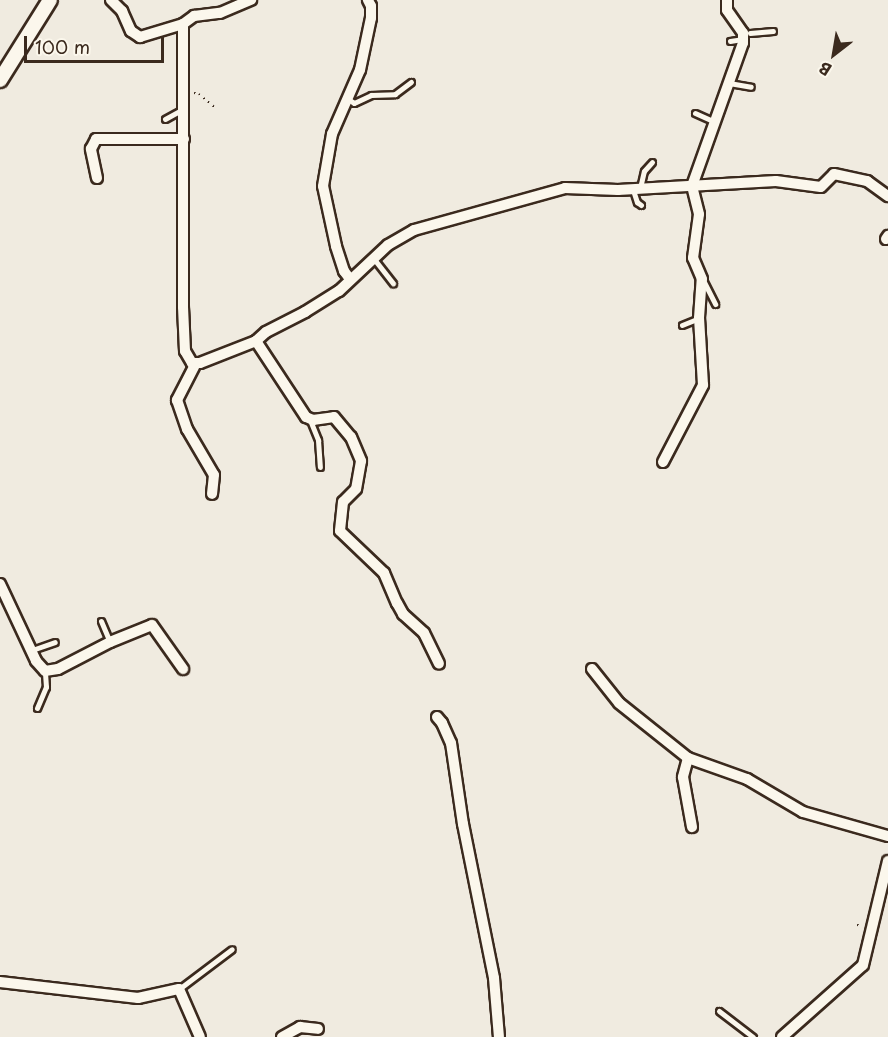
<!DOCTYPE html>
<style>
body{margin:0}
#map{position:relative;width:888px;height:1037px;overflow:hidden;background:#f0ebe0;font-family:"Playpen Sans",sans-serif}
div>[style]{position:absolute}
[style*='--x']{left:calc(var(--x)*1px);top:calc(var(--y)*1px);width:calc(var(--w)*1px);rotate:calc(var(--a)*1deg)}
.path>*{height:1.5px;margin-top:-0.75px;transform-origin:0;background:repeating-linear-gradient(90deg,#3b2a1e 0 1.5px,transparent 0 6px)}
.roads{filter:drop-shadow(2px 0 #3b2a1e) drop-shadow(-2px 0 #3b2a1e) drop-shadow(0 2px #3b2a1e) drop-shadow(0 -2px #3b2a1e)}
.service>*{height:5px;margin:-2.5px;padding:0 2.5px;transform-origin:2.5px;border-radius:2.5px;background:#fbf7ec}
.minor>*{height:10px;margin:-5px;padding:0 5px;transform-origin:5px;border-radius:5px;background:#fbf7ec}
.tertiary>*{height:14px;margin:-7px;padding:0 7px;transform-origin:7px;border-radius:7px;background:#fbf7ec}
span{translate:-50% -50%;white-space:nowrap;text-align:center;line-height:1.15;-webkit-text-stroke:4.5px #fbf7ec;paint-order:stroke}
.north{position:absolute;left:804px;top:24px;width:60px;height:60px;-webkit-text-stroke:4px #fbf7ec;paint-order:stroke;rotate:211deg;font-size:16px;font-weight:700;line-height:24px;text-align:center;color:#3b2a1e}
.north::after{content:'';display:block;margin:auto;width:21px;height:27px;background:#3b2a1e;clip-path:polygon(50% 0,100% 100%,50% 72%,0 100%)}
.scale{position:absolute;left:24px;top:36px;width:140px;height:27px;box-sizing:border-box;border:3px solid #3b2a1e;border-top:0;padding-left:8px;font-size:18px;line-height:21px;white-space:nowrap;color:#3b2a1e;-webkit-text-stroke:4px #fbf7ec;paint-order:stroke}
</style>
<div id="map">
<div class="path">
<div style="--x:194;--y:93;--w:5;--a:11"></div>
<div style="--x:199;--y:94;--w:23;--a:40"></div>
<div style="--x:857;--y:925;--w:6;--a:9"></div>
</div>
<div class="roads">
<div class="service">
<div style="--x:750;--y:33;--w:23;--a:-5"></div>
<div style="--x:730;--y:41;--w:12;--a:-9"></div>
<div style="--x:729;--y:83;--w:22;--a:10"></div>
<div style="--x:348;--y:99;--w:7;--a:34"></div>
<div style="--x:354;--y:103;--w:19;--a:-25"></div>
<div style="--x:371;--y:95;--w:24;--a:-2"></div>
<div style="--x:395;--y:94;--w:20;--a:-37"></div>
<div style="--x:695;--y:113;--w:22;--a:24"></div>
<div style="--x:165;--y:119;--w:21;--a:-29"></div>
<div style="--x:640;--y:188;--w:17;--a:-77"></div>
<div style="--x:644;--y:171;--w:12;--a:-48"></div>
<div style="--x:633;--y:190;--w:13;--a:72"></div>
<div style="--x:637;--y:202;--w:5;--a:37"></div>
<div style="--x:374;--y:259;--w:31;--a:52"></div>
<div style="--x:703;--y:280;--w:27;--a:63"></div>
<div style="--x:682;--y:325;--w:18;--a:-22"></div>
<div style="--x:310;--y:420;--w:22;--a:68"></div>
<div style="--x:318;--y:440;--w:27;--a:86"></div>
<div style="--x:101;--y:621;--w:23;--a:67"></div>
<div style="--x:32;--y:650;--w:24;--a:-19"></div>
<div style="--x:37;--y:708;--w:23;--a:-67"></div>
<div style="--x:46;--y:687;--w:16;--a:-94"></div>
<div style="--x:179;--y:989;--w:66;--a:-37"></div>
<div style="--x:719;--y:1011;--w:43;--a:37.4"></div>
</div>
<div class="minor">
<div style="--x:111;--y:0;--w:16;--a:45"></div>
<div style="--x:122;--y:11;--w:22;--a:66"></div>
<div style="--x:131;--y:31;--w:11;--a:34"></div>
<div style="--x:140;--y:37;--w:45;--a:-16.8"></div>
<div style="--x:183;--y:24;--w:14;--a:-36"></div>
<div style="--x:194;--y:16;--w:26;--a:-7"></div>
<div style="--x:220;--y:13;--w:34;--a:-23"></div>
<div style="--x:183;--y:24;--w:283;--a:90"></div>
<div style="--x:183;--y:307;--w:44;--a:87.4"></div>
<div style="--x:185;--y:351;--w:14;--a:60"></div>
<div style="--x:192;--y:363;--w:8;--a:0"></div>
<div style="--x:200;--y:363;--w:60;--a:-21.4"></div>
<div style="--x:256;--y:341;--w:13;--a:-42"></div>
<div style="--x:266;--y:332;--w:44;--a:-27.1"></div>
<div style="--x:305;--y:312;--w:40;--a:-32"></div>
<div style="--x:339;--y:291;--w:67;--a:-43.2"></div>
<div style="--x:388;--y:245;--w:30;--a:-30"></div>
<div style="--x:414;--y:230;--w:157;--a:-15.5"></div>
<div style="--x:565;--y:188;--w:53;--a:2.2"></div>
<div style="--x:618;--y:190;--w:158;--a:-3.3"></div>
<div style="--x:776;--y:181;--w:45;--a:7.6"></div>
<div style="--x:821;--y:187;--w:18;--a:-45"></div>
<div style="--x:834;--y:174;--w:34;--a:12"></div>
<div style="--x:867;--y:181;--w:26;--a:36"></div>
<div style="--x:97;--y:178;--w:30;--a:-102"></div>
<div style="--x:91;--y:149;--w:11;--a:-63"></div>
<div style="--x:96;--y:139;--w:88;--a:0"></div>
<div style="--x:886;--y:239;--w:4;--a:-56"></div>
<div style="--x:350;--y:279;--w:10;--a:-127"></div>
<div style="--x:344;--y:271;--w:26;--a:-108"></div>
<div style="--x:336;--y:246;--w:61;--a:-102.2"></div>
<div style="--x:323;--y:186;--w:53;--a:-80.2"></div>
<div style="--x:332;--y:134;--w:70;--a:-66.4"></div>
<div style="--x:360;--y:70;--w:53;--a:-78.1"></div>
<div style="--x:371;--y:18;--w:12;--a:-90"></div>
<div style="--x:371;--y:6;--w:7;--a:-117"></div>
<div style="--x:256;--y:341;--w:91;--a:56.7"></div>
<div style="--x:306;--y:417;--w:8;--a:23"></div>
<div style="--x:313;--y:420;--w:21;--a:-8"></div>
<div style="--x:334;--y:417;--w:26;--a:50"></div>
<div style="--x:351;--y:437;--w:26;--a:67"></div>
<div style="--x:361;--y:461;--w:28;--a:100"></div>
<div style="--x:356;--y:489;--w:18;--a:135"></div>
<div style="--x:343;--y:502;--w:29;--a:96"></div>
<div style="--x:340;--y:531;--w:61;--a:43.7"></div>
<div style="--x:384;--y:573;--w:33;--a:67"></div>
<div style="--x:397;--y:603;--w:13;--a:61"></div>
<div style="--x:403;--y:614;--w:28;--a:42"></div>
<div style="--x:424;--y:633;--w:34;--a:64"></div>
<div style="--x:196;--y:363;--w:42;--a:117.2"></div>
<div style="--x:177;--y:400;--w:31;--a:71"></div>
<div style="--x:187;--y:429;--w:53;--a:59.6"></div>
<div style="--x:214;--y:475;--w:19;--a:96"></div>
<div style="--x:663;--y:462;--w:87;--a:-62.5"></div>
<div style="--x:703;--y:385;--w:67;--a:-93.4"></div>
<div style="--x:699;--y:318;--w:39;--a:-86"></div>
<div style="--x:702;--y:279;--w:23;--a:-113"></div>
<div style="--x:693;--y:258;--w:44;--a:-82.2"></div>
<div style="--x:699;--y:214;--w:29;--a:-104"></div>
<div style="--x:692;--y:186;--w:152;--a:-70.4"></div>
<div style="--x:743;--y:43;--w:10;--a:-90"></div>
<div style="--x:743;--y:33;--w:28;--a:-125"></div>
<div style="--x:727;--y:10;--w:10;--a:-90"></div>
<div style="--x:0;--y:584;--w:85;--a:64.9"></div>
<div style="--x:36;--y:661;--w:13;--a:48"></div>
<div style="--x:45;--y:671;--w:13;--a:-9"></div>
<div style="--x:58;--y:669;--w:59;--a:-27.4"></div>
<div style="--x:110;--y:642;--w:45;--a:-22"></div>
<div style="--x:152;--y:625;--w:54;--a:54.8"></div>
<div style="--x:592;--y:669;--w:43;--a:51.5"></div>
<div style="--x:619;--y:703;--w:88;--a:38.6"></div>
<div style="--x:688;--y:758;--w:63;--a:19.6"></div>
<div style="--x:747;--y:779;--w:65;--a:30.5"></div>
<div style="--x:803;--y:812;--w:88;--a:15.8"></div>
<div style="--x:437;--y:717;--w:8;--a:50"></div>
<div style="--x:442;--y:723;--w:22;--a:66"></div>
<div style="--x:451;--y:743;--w:82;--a:81.6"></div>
<div style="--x:463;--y:824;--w:157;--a:78.6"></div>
<div style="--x:494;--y:978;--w:59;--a:85.2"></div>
<div style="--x:688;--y:758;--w:20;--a:105"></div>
<div style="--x:683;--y:777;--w:51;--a:79.8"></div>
<div style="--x:0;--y:982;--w:139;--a:6.6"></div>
<div style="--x:138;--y:998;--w:42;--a:-12.4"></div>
<div style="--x:179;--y:989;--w:52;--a:66.4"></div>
<div style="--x:282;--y:1037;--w:21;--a:-29"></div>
<div style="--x:300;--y:1027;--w:18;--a:6"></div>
<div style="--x:782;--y:1037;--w:108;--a:-41.6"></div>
<div style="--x:863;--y:965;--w:107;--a:-76.5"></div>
</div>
<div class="tertiary">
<div style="--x:0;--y:80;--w:94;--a:-58"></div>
</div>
</div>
<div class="north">B</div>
<div class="scale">100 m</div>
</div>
